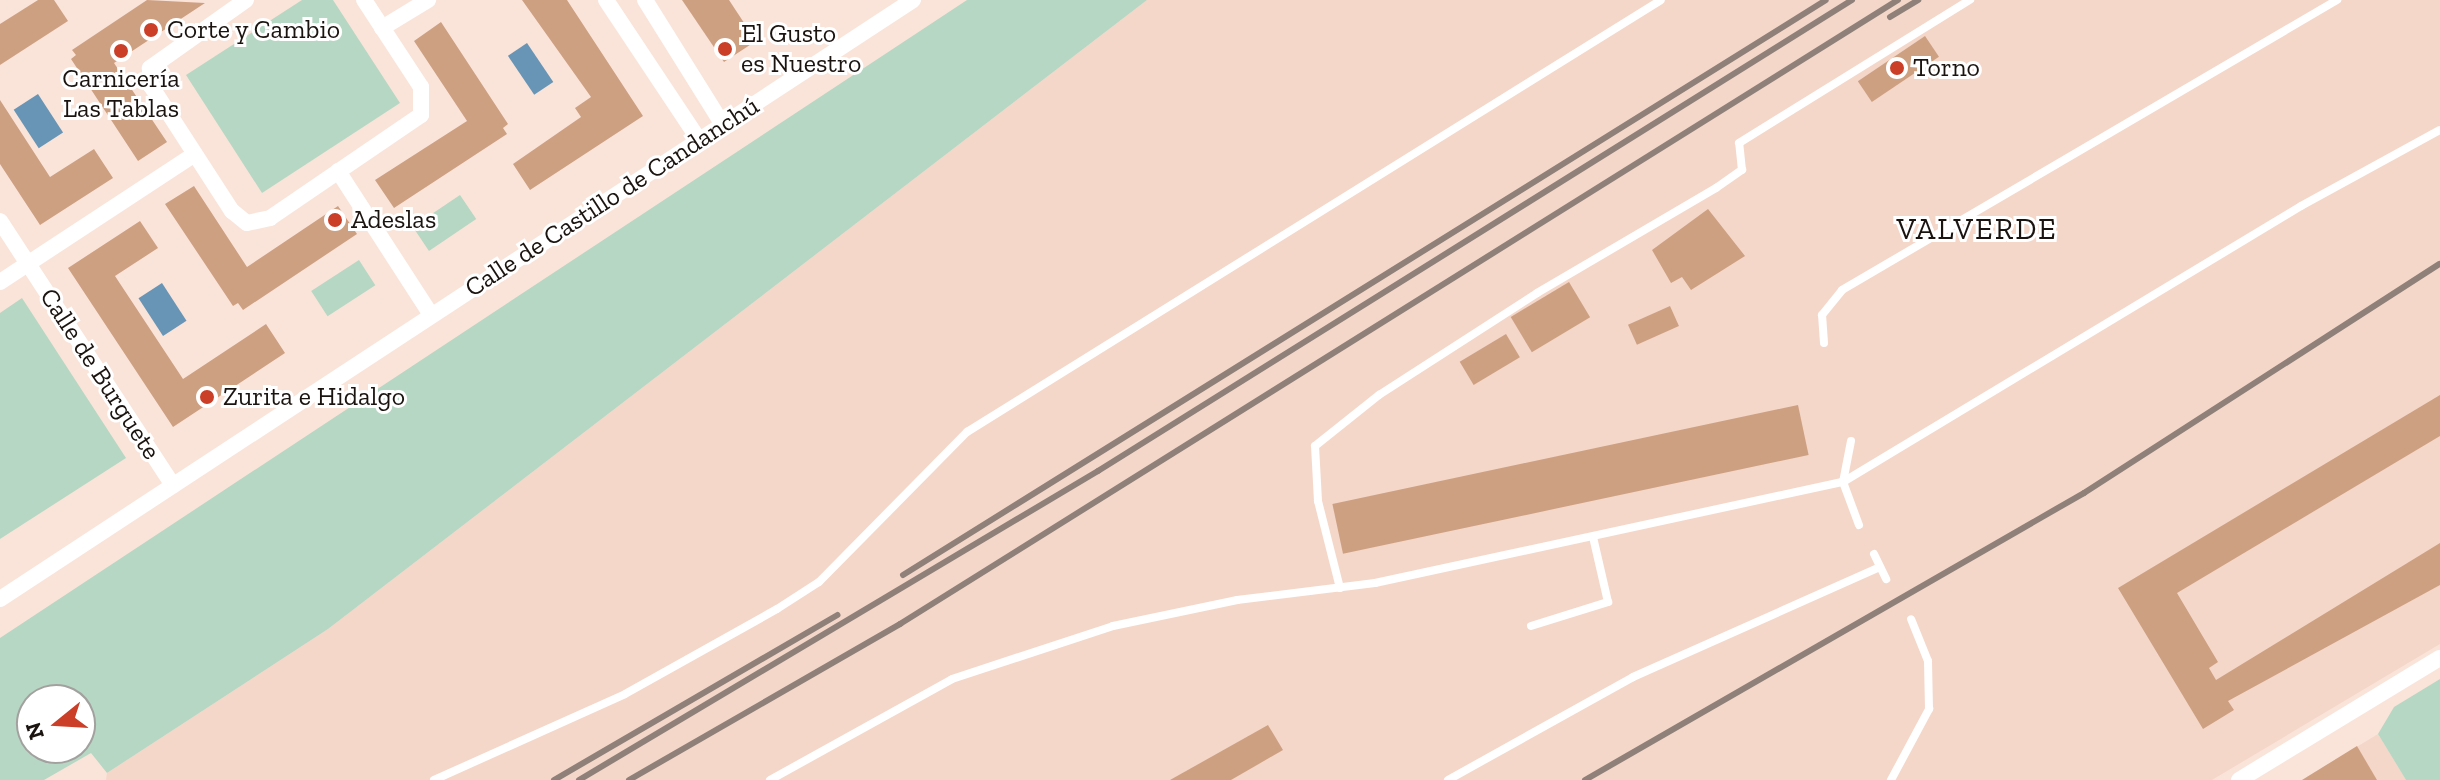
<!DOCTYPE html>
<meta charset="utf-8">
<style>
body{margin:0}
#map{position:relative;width:2440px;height:780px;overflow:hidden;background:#fae4d9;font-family:"Zilla Slab",serif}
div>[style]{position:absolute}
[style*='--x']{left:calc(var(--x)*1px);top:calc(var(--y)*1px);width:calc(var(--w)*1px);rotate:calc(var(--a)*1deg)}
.built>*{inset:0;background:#f4d7c9}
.green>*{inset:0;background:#b6d7c3;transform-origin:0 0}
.water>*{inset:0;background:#6895b5;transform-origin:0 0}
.building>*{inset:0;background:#cea082;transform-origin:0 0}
.service>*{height:8px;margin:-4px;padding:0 4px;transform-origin:4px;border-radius:4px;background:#fff}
.minor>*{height:16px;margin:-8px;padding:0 8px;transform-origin:8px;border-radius:8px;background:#fff}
.rail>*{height:6px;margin:-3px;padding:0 3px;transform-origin:3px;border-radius:3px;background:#8f8079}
.dots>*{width:22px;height:22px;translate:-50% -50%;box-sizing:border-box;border:4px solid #fff;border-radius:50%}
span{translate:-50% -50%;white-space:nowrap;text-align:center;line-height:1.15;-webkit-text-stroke:6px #fff;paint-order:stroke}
.poi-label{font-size:26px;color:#1a130f}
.left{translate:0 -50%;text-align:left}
.street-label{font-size:26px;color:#1a130f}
.quarter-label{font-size:30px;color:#1a130f;letter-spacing:2px}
.north{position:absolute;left:16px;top:684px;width:80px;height:80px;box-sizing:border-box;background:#fff;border:2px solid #a3a19f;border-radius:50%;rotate:252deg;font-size:22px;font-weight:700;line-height:32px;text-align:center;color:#1a130f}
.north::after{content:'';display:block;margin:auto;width:28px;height:36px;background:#cb3f28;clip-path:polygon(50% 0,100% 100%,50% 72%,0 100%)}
</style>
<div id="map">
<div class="built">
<div style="clip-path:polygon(1147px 0,2440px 0,2440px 644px,2212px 780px,106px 780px,107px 773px,328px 629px)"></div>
<div style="clip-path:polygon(2378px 734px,2406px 780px,2302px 780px)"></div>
</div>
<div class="green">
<div style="clip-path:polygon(302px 0,333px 0,400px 103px,262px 193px,186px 75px)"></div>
<div style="clip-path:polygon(evenodd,967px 0,1147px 0,328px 629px,107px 773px,91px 753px,44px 780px,0 780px,0 638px,967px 0,32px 700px,80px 700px,80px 748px,32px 748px,32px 700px)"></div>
<div style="left:460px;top:195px;width:29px;height:57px;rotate:56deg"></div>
<div style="left:359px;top:260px;width:30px;height:57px;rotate:57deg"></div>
<div style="clip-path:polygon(22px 298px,126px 458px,0 539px,0 313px)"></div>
<div style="clip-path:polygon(2440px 679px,2440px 780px,2406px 780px,2378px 734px,2394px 707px)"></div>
</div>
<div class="water">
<div style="left:527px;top:43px;width:47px;height:23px;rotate:56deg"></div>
<div style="left:38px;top:94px;width:46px;height:29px;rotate:57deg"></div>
<div style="left:162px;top:283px;width:45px;height:28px;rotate:57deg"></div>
</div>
<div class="building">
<div style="clip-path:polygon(38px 0,54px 0,68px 21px,0 65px,0 24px)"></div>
<div style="clip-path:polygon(147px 0,205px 3px,114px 63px,167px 142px,138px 161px,71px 59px,76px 55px,72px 50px)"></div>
<div style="clip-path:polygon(522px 0,567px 0,643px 116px,530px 190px,513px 164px,581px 117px,575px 108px,591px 97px)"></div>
<div style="clip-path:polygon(682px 0,729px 0,756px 41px,724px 62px)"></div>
<div style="clip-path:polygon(441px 22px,508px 124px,503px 128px,507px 134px,394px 208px,375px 180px,467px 121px,414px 41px)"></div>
<div style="left:1925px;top:36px;width:25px;height:81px;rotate:56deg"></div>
<div style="clip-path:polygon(0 100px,50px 177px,94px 149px,113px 178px,40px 225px,0 164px)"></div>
<div style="clip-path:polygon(194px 186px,247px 267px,338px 206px,357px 234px,243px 310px,238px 303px,233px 306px,165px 204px)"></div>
<div style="clip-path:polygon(1708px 209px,1745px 256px,1691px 290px,1682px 277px,1671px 283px,1652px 250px)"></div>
<div style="clip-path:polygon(140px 221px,158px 248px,115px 276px,183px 379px,266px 324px,285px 353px,173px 427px,68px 268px)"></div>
<div style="left:1569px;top:282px;width:41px;height:68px;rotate:59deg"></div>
<div style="left:1670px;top:306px;width:22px;height:46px;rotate:66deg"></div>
<div style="left:1506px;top:334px;width:27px;height:54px;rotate:59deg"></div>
<div style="clip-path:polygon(2440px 395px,2440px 436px,2177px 593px,2218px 662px,2209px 668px,2216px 680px,2440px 543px,2440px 585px,2228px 701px,2234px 710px,2203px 729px,2118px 588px)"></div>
<div style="left:1798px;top:405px;width:51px;height:476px;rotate:78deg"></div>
<div style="clip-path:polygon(1268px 725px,1283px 750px,1231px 780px,1170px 780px)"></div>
<div style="clip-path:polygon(2357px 746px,2377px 780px,2302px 780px)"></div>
</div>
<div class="service">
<div style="--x:1824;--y:343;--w:28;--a:-94"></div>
<div style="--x:1822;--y:315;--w:32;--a:-51"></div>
<div style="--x:1842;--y:290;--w:574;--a:-30.36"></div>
<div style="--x:1851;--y:441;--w:42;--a:101"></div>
<div style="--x:1843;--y:482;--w:46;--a:69.6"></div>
<div style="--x:1874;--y:554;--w:28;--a:64"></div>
<div style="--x:1340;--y:588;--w:90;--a:-104.2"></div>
<div style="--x:1318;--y:501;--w:55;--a:-93.1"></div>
<div style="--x:1315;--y:446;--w:82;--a:-38.6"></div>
<div style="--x:1379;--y:395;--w:188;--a:-32.8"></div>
<div style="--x:1537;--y:293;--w:208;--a:-30.4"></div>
<div style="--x:1716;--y:188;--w:32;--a:-35"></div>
<div style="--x:1742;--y:170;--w:27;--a:-96"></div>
<div style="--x:1739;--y:143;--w:272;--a:-31.8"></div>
<div style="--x:1531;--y:626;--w:81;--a:-17.3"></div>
<div style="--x:1608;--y:602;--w:67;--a:-103"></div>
<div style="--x:434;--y:780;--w:209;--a:-24.2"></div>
<div style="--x:625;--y:694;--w:174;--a:-29.2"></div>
<div style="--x:777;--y:609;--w:50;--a:-32.7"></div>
<div style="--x:819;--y:582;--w:211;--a:-45.4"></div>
<div style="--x:967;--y:432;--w:817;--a:-31.9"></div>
<div style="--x:770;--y:780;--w:208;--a:-29"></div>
<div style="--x:952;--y:679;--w:169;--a:-18.2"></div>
<div style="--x:1113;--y:626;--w:127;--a:-11.8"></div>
<div style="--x:1237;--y:600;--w:139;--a:-7"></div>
<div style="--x:1375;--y:583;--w:479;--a:-12.2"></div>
<div style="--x:1843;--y:482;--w:535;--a:-31.07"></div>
<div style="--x:2301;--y:206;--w:158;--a:-28.7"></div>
<div style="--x:1448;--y:780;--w:212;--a:-29.1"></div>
<div style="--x:1633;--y:677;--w:270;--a:-24"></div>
<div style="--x:1891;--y:780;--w:81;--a:-61.8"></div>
<div style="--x:1929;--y:709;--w:48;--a:-91.2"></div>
<div style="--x:1928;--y:661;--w:45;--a:-112"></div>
</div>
<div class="minor">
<div style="--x:246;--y:0;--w:118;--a:144.7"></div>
<div style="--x:150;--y:68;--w:18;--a:87"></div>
<div style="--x:151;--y:86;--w:149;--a:57.1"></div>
<div style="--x:232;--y:211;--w:19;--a:39"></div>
<div style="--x:247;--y:223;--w:24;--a:-12"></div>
<div style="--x:270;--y:218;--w:183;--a:-34.3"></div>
<div style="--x:421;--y:115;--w:28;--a:-90"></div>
<div style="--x:421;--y:87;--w:104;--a:-123.2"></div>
<div style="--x:606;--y:0;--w:168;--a:56.4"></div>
<div style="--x:645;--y:0;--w:147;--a:58"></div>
<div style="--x:382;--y:28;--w:54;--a:-31.3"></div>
<div style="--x:338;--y:171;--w:171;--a:57.1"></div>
<div style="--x:0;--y:221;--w:316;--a:56.8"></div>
<div style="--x:0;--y:282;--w:233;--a:-33.3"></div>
<div style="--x:0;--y:599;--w:1092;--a:-33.27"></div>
<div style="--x:2239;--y:780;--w:235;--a:-31.3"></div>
</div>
<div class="rail">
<div style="--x:1890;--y:17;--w:33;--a:-31"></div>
<div style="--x:903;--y:575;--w:1087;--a:-31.92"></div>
<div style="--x:554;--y:780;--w:328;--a:-30.2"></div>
<div style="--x:579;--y:780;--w:604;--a:-30.77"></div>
<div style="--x:1098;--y:471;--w:889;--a:-31.99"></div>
<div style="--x:629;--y:780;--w:313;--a:-29.9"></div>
<div style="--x:900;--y:624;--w:1177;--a:-32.02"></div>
<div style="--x:1585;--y:780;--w:576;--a:-29.91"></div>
<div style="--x:2084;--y:493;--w:423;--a:-32.8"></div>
</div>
<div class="dots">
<div style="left:151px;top:30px;background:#cb3f28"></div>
<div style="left:725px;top:49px;background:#cb3f28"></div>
<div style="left:121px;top:51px;background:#cb3f28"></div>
<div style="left:1897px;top:68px;background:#cb3f28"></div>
<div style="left:335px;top:220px;background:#cb3f28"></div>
<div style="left:207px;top:397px;background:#cb3f28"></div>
</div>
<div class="poi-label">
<span class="left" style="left:167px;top:30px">Corte y Cambio</span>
<span class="left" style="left:741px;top:49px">El Gusto<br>es Nuestro</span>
<span class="left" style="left:1913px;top:68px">Torno</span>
<span style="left:121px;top:94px">Carnicería<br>Las Tablas</span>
<span class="left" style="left:351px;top:220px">Adeslas</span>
<span class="left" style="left:223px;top:397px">Zurita e Hidalgo</span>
</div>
<div class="street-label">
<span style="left:612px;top:197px;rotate:-33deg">Calle de Castillo de Candanchú</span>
<span style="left:100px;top:374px;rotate:57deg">Calle de Burguete</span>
</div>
<div class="quarter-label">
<span style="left:1977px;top:229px">VALVERDE</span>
</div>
<div class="north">N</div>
</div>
